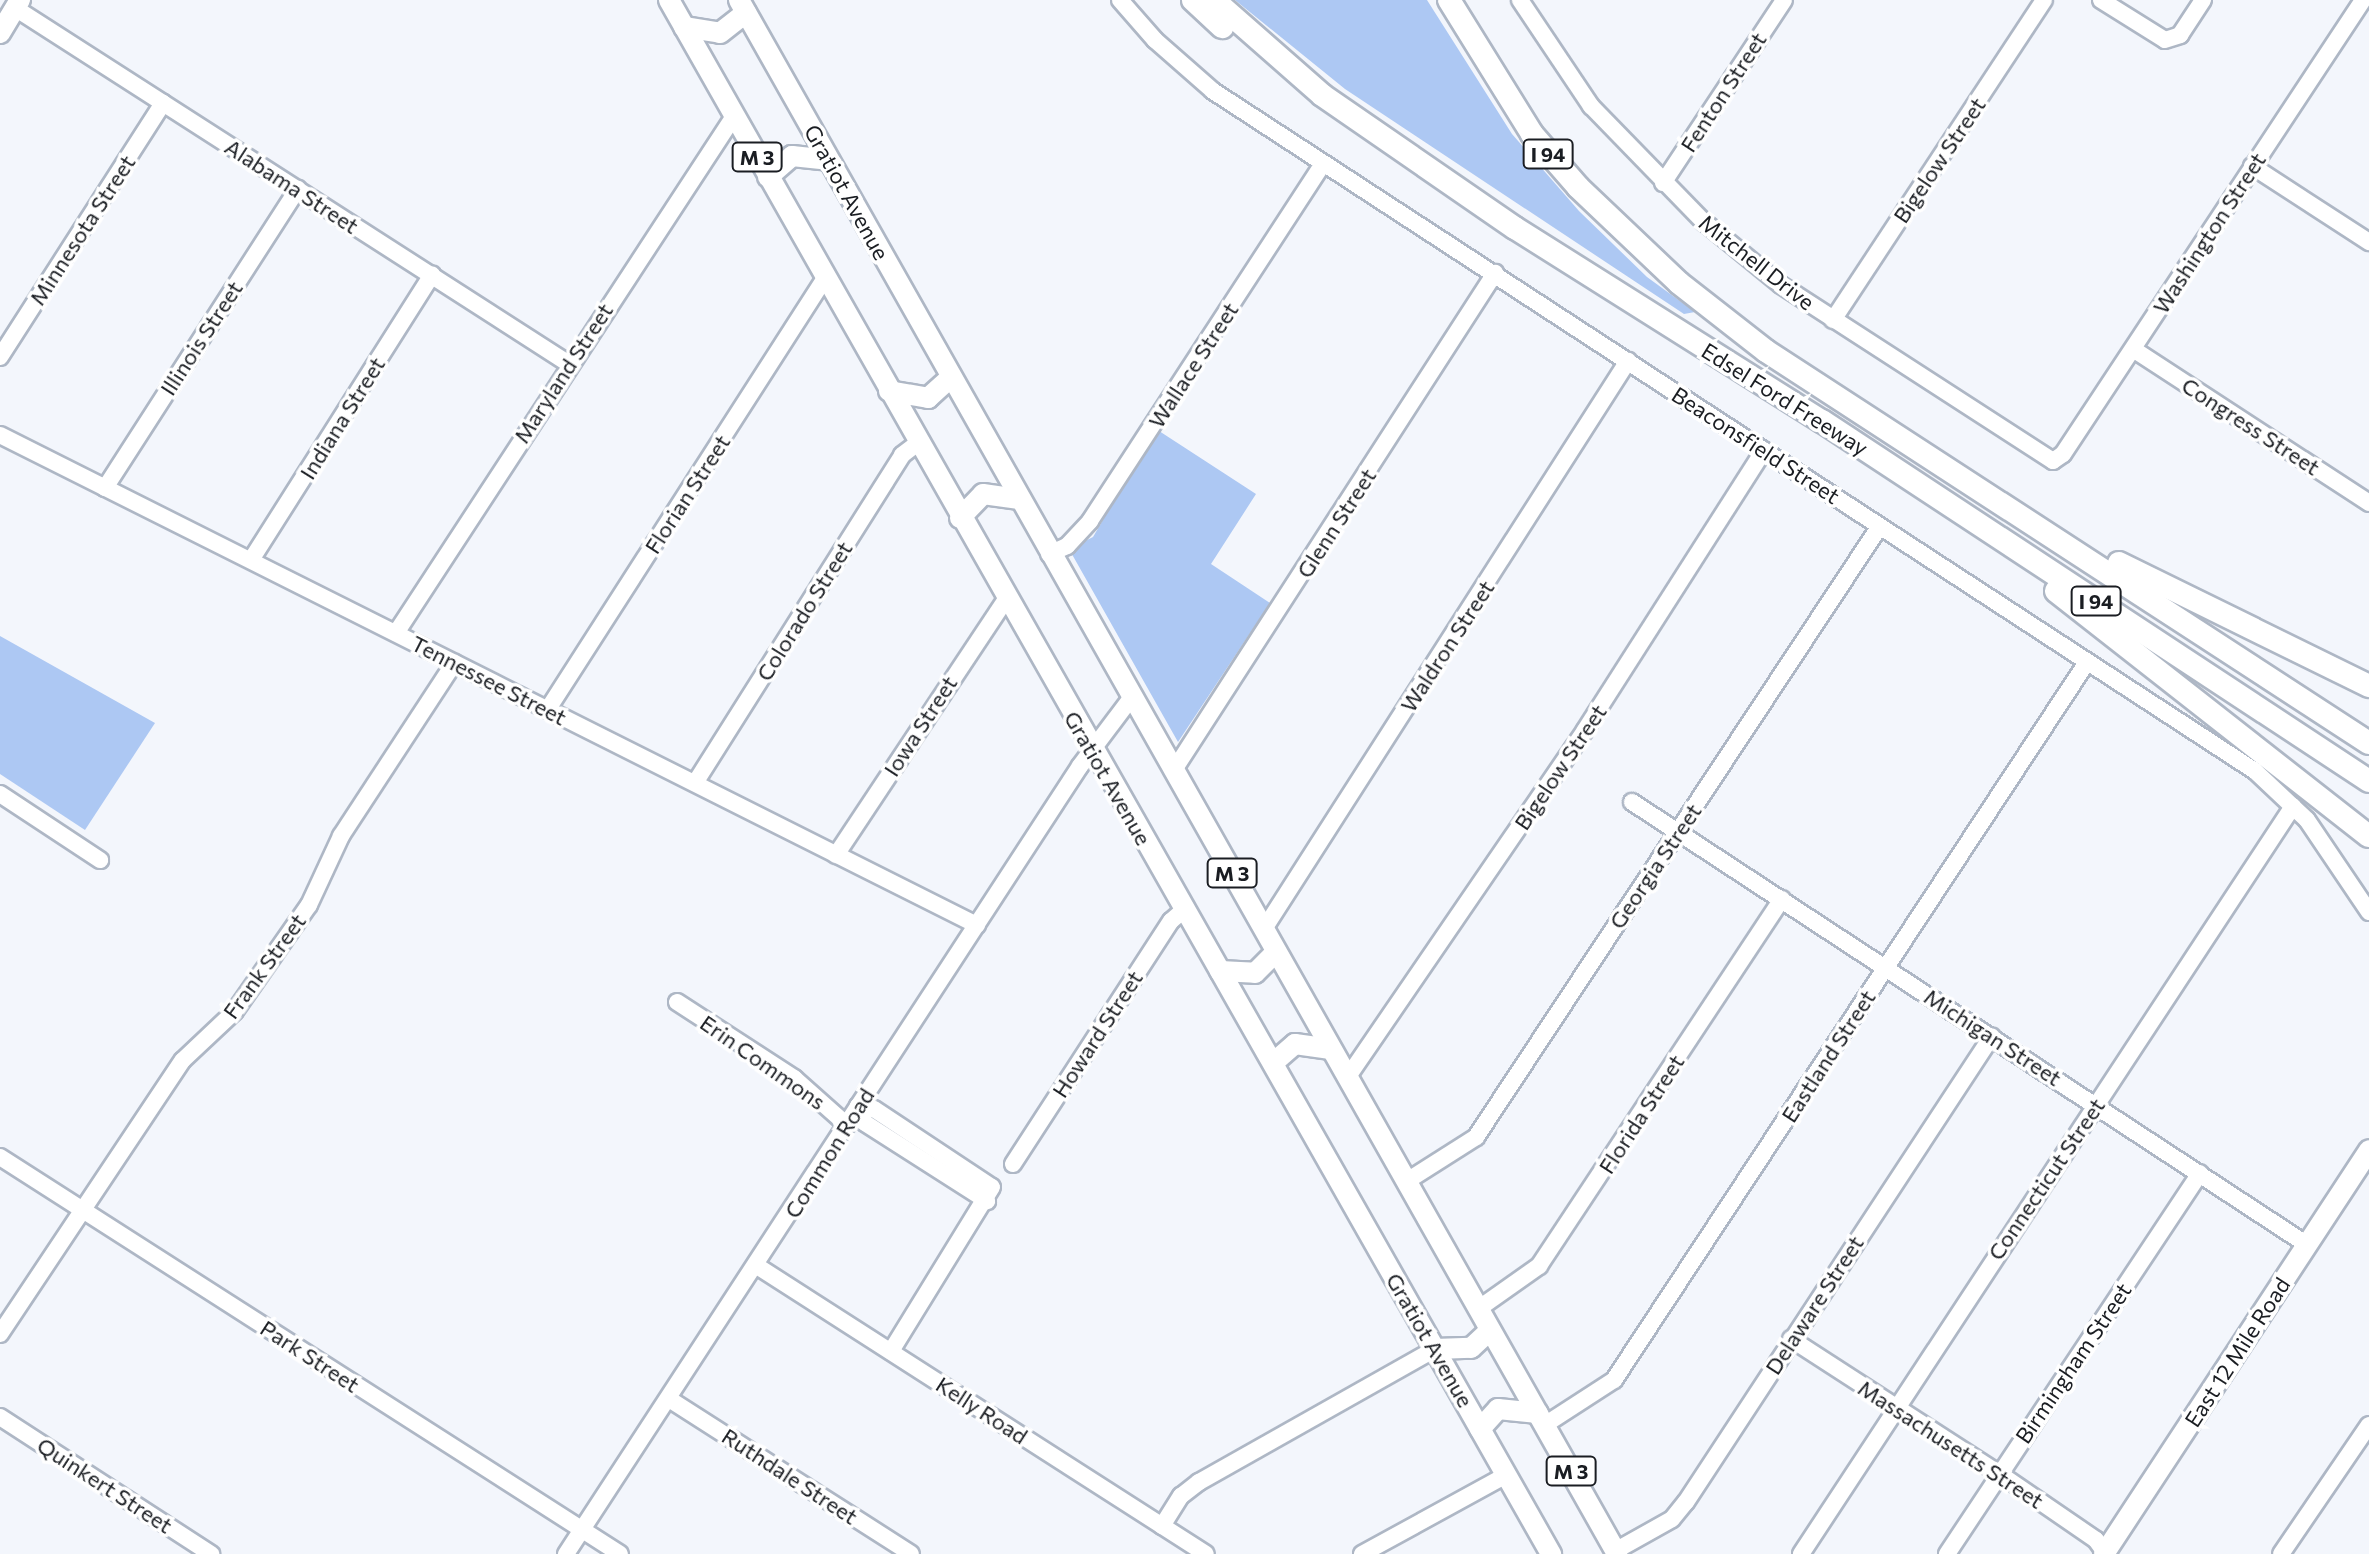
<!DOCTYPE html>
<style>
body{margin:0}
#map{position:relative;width:2369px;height:1554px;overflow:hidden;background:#f3f6fc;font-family:Commissioner,sans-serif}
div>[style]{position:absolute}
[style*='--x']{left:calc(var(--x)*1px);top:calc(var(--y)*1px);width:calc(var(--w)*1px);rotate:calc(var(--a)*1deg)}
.green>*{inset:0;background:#adc8f3}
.roads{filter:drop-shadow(2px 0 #aeb7c5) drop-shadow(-2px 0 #aeb7c5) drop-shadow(0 2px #aeb7c5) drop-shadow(0 -2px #aeb7c5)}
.minor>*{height:16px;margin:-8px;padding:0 8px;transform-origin:8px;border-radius:8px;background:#fff}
.major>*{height:20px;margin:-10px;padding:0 10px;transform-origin:10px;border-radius:10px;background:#fff}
.highway>*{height:22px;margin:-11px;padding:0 11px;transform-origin:11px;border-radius:11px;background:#fff}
span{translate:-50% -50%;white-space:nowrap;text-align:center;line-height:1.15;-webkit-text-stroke:7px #fff;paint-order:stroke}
.shield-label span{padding:2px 6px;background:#fff;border:2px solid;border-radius:6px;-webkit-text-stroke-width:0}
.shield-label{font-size:20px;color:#1a1d22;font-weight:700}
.street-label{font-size:22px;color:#1a1d22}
</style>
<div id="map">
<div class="green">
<div style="clip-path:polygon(1235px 0,1427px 0,1512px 134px,1579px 211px,1647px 277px,1695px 312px,1684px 314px,1345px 89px)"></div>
<div style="clip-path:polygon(1156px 429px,1256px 494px,1211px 564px,1270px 603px,1178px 742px,1069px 549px,1093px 537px)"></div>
<div style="clip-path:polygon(0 636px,155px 723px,85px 830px,0 774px)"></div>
</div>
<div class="roads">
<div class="minor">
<div style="--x:1120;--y:0;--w:53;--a:48.8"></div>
<div style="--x:1155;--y:40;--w:77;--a:41.3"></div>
<div style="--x:1213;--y:91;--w:1244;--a:33.13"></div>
<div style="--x:2255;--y:771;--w:71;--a:43.3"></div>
<div style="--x:2307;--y:820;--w:111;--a:56"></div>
<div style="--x:1520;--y:0;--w:128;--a:56.2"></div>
<div style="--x:1591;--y:106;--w:161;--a:45.8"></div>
<div style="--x:1703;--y:221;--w:101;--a:39.4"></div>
<div style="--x:1781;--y:285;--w:324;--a:32.9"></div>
<div style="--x:2053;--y:461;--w:12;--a:-35"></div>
<div style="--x:2063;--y:454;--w:544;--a:-56.54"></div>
<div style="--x:2101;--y:0;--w:75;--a:32"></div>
<div style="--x:2165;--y:40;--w:16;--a:-18"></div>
<div style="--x:2180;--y:35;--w:42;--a:-56.7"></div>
<div style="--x:15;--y:8;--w:659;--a:32.72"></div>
<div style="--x:2252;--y:166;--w:140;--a:33"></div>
<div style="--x:1663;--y:183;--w:219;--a:-56.5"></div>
<div style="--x:1833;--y:320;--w:383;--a:-56.6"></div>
<div style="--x:2133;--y:349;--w:282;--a:33.1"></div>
<div style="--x:0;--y:357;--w:302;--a:-57.3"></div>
<div style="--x:0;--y:435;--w:1093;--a:26.64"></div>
<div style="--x:105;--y:488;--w:356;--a:-57.2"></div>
<div style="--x:1049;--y:554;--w:20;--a:-24"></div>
<div style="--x:1067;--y:546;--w:34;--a:-47"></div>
<div style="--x:1090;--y:521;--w:427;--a:-56.9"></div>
<div style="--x:251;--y:560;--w:338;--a:-57.6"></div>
<div style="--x:396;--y:633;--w:618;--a:-56.82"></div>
<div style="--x:548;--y:709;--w:512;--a:-57.27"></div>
<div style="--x:1174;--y:770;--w:592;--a:-57.14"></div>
<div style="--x:695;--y:783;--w:388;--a:-57.7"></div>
<div style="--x:902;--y:455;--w:20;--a:-37"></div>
<div style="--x:0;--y:794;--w:120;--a:33.4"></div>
<div style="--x:1632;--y:802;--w:806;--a:33.26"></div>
<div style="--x:836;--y:855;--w:307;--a:-56.4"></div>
<div style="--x:1264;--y:929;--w:675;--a:-57.35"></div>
<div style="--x:677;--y:1002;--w:140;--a:33"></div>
<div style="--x:794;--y:1078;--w:71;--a:41.6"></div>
<div style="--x:1347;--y:1078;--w:422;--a:-55.6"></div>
<div style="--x:1585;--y:730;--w:332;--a:-57.4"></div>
<div style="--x:858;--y:1106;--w:16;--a:11"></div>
<div style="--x:874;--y:1109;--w:141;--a:33.5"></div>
<div style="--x:992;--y:1187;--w:193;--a:121.6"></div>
<div style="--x:858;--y:1106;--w:18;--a:68"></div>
<div style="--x:865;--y:1123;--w:145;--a:32.6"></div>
<div style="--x:0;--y:1157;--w:736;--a:32.63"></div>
<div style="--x:1013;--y:1164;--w:290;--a:-57"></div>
<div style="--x:1171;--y:921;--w:20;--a:-41"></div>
<div style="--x:1407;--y:1181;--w:82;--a:-32.5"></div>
<div style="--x:1476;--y:1137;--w:732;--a:-56.53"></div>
<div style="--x:757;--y:1266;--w:533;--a:32.68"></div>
<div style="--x:1478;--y:1309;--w:75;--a:-35.2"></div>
<div style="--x:1539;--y:1266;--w:440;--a:-56.5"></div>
<div style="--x:0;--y:1334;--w:329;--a:-56.3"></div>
<div style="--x:183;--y:1060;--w:71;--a:-43.3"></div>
<div style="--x:235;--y:1011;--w:129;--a:-55.1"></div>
<div style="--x:309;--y:905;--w:76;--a:-65.1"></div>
<div style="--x:341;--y:836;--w:207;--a:-56.8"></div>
<div style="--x:1791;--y:1339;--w:249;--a:32.9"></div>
<div style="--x:2000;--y:1474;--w:116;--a:34.5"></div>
<div style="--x:2096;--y:1540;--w:17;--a:54"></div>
<div style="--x:669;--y:1399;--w:287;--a:32.6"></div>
<div style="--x:0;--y:1417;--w:252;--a:33"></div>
<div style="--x:1546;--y:1424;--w:81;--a:-32.9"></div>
<div style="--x:1614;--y:1380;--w:860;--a:-56.62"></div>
<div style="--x:1162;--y:1526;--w:36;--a:-58"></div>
<div style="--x:1181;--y:1496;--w:23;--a:-38"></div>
<div style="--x:1199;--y:1482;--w:271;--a:-29.4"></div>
<div style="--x:1615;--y:1551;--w:65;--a:-29.3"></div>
<div style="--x:1672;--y:1519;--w:22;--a:-51"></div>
<div style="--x:1686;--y:1502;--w:557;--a:-56.71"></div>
<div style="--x:566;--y:1554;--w:941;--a:-56.88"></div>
<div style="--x:1080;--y:766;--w:86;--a:-53"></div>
<div style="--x:1362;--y:1554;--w:164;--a:-28.7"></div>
<div style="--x:1801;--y:1554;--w:895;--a:-56.66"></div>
<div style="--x:1947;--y:1554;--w:457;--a:-56.4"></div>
<div style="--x:2281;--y:1554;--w:156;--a:-55.7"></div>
</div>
<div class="major">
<div style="--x:669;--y:0;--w:1787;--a:60.42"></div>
<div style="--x:739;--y:0;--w:1785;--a:60.53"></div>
<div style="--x:684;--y:27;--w:36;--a:9"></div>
<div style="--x:720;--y:33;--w:33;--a:-38"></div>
<div style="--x:0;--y:33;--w:39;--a:-59"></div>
<div style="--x:768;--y:177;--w:32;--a:-41"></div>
<div style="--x:792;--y:156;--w:36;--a:6"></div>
<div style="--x:889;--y:391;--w:40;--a:10"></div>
<div style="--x:928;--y:398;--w:30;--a:-42"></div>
<div style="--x:960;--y:518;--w:33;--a:-46"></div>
<div style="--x:983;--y:494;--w:35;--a:8"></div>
<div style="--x:1220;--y:971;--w:35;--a:3"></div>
<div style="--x:1255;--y:973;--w:30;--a:-45"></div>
<div style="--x:1273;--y:1063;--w:29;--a:-41"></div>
<div style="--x:1295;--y:1044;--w:36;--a:8"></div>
<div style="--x:1435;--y:1349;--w:36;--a:-2"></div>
<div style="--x:1471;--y:1348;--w:26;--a:-43"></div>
<div style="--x:1480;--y:1429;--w:27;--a:-48"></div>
<div style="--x:1498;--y:1409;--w:40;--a:5.7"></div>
<div style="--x:2104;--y:1554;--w:483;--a:-56.7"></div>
</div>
<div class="highway">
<div style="--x:1193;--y:0;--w:40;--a:43"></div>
<div style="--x:1214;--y:0;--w:144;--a:41.3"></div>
<div style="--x:1322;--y:95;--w:234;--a:34.6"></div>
<div style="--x:1515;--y:228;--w:363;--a:32.2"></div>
<div style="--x:1822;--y:421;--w:655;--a:33.35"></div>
<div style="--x:1449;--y:0;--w:158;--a:58.2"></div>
<div style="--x:1532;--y:134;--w:70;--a:49"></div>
<div style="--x:1578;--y:187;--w:139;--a:43.5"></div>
<div style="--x:1679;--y:283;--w:110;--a:38"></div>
<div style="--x:1766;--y:351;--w:719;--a:33.03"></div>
<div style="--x:2119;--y:563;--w:279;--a:26.2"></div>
<div style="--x:2056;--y:591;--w:397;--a:38.1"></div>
</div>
</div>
<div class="shield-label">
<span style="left:1548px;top:154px">I 94</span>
<span style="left:757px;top:157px">M 3</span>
<span style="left:2096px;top:601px">I 94</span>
<span style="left:1232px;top:873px">M 3</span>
<span style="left:1571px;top:1471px">M 3</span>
</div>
<div class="street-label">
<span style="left:1723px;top:92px;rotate:-57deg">Fenton Street</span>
<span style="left:1939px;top:160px;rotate:-56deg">Bigelow Street</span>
<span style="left:292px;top:186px;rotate:33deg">Alabama Street</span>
<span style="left:847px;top:192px;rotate:61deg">Gratiot Avenue</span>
<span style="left:82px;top:230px;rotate:-57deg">Minnesota Street</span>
<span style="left:2209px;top:233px;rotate:-57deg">Washington Street</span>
<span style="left:1757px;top:262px;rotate:38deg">Mitchell Drive</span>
<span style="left:201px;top:338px;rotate:-57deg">Illinois Street</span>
<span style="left:1193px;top:365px;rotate:-57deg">Wallace Street</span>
<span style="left:563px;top:373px;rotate:-57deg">Maryland Street</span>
<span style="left:1785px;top:399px;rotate:32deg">Edsel Ford Freeway</span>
<span style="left:342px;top:418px;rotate:-58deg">Indiana Street</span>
<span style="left:2251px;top:426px;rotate:33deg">Congress Street</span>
<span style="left:1756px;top:445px;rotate:33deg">Beaconsfield Street</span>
<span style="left:687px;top:494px;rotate:-57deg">Florian Street</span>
<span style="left:1336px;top:523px;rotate:-57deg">Glenn Street</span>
<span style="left:804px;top:611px;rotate:-58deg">Colorado Street</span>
<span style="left:1447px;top:646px;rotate:-57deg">Waldron Street</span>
<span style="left:489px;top:680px;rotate:27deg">Tennessee Street</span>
<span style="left:920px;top:726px;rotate:-57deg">Iowa Street</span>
<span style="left:1560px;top:767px;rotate:-56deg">Bigelow Street</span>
<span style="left:1108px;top:778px;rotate:60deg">Gratiot Avenue</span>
<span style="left:1655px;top:866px;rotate:-56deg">Georgia Street</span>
<span style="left:264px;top:966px;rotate:-54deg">Frank Street</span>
<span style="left:1097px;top:1034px;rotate:-57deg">Howard Street</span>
<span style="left:1993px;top:1037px;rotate:33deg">Michigan Street</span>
<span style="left:1828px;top:1056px;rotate:-57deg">Eastland Street</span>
<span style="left:763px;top:1062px;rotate:35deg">Erin Commons</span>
<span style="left:1641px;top:1114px;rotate:-57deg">Florida Street</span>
<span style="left:829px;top:1153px;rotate:-58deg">Common Road</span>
<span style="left:2046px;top:1179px;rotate:-56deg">Connecticut Street</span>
<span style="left:1814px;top:1305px;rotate:-57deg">Delaware Street</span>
<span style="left:1430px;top:1340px;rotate:60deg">Gratiot Avenue</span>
<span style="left:2237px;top:1352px;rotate:-57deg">East 12 Mile Road</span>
<span style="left:310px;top:1356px;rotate:33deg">Park Street</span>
<span style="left:2073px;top:1363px;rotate:-56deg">Birmingham Street</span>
<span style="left:982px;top:1410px;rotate:33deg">Kelly Road</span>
<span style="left:1951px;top:1444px;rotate:33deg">Massachusetts Street</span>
<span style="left:790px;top:1476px;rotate:33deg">Ruthdale Street</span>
<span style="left:105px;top:1485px;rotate:33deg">Quinkert Street</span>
</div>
</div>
